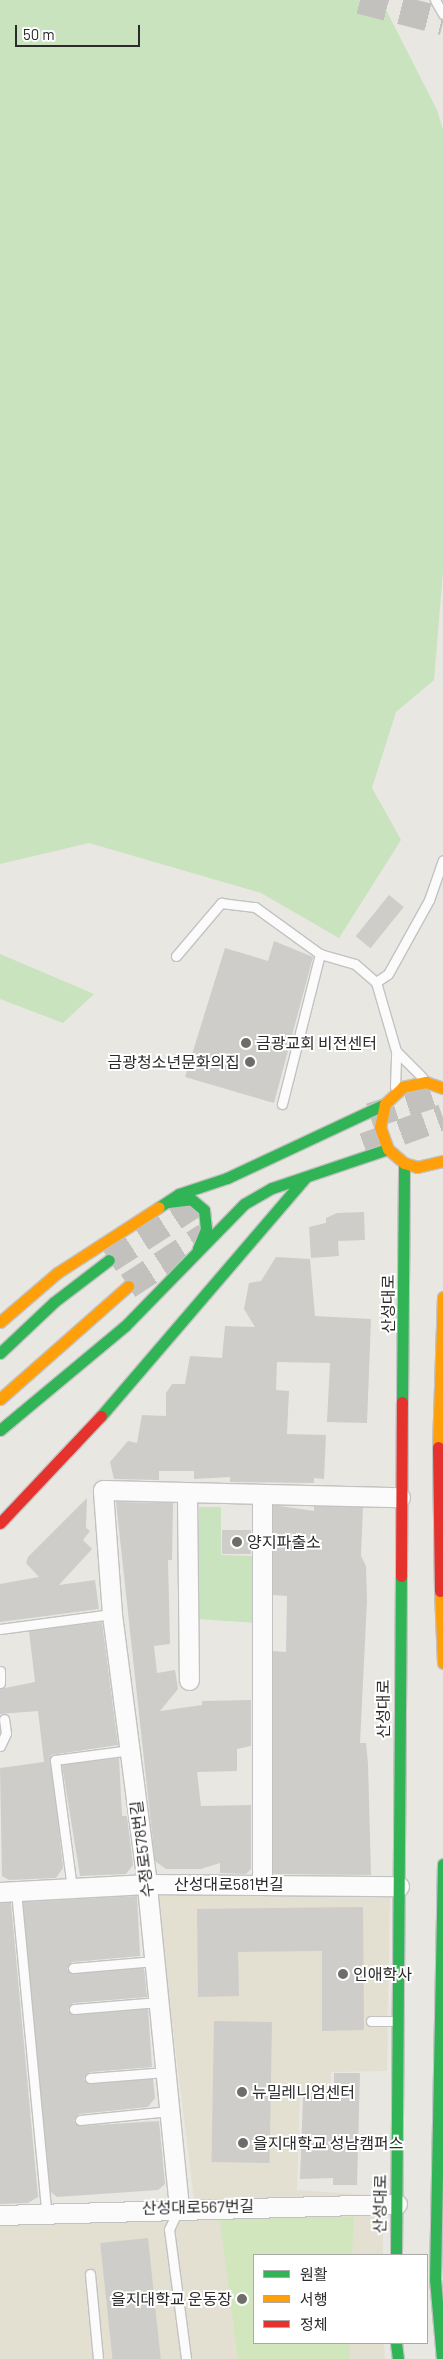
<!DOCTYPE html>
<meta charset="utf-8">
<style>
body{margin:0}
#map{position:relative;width:443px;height:2359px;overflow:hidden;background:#e9e7e2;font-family:Barlow,"Noto Sans KR",sans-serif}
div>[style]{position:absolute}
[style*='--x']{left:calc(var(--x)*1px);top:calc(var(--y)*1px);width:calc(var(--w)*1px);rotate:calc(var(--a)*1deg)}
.education>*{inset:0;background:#e3dfd1}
.green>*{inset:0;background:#c8e3bd}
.pitch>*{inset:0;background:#d1e6bc}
.building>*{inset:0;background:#cecdc9;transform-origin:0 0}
.secondary-tunnel>*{height:26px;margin-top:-13px;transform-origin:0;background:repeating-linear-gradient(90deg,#c3c1bd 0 26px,transparent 0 39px)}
.highway-tunnel>*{height:28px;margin-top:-14px;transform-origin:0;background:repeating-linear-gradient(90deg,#c3c1bd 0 28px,transparent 0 42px)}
.roads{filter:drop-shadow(1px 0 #c3c2c2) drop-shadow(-1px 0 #c3c2c2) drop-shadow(0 1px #c3c2c2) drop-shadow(0 -1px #c3c2c2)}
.lane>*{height:9px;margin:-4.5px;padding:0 4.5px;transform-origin:4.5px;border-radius:4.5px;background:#fcfbfb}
.street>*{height:19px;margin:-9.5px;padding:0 9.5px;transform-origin:9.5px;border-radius:9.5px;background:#fcfbfb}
.fast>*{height:11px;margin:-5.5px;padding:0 5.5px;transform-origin:5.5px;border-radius:5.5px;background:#30b455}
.slow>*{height:11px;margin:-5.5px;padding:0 5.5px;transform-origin:5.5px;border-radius:5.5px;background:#ff9f0a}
.jam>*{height:11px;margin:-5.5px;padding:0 5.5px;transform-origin:5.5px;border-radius:5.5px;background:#e5322d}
.dots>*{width:14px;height:14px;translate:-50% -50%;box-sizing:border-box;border:2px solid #fff;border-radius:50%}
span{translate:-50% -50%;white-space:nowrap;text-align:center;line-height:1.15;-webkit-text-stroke:4px #fff;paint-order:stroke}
.poi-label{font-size:16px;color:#2b2b2b}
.left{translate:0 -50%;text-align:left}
.right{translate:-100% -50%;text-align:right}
.street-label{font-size:16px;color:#2b2b2b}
.legend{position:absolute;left:253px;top:2254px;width:175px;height:90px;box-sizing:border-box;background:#fff;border:1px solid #aaa;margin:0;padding:6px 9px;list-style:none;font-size:15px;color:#2b2b2b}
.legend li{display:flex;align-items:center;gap:10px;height:25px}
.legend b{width:25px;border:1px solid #aaa}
.scale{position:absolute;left:15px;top:25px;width:125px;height:22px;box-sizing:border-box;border:2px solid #2b2b2b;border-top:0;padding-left:6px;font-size:15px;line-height:18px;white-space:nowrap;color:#2b2b2b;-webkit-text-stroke:4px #fff;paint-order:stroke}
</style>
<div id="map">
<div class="education">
<div style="clip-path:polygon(156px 1894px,390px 1895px,387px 2071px,331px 2072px,330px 2095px,300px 2094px,297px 2190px,383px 2196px,383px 2255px,254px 2255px,254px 2343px,384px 2343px,385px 2359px,0 2359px,0 2222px,196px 2215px)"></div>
</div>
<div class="green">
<div style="clip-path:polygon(0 0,381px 0,437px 110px,443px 130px,443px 571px,434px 680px,396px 712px,372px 788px,401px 840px,339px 938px,261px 893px,89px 843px,0 864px)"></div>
<div style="clip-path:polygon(0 954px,94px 994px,63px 1023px,0 999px)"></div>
<div style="clip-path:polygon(199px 1507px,221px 1507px,221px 1555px,256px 1556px,257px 1623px,199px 1619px)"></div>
</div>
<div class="pitch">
<div style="clip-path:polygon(219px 2211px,354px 2217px,352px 2255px,254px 2255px,254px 2343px,349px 2343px,350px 2359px,238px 2359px)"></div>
</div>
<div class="building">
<div style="left:389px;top:895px;width:19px;height:53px;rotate:39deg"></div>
<div style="clip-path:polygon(274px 941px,313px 957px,274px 1103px,185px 1077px,225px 948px,268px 961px)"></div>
<div style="clip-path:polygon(364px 1212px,365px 1240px,338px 1241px,339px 1256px,311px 1258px,309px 1227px,326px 1223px,326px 1218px,337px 1213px)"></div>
<div style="clip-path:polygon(276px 1257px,310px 1259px,315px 1316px,371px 1319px,367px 1423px,327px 1422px,330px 1363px,277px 1362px,276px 1390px,289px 1391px,287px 1434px,326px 1435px,324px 1479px,314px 1478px,314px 1483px,230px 1482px,230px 1477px,194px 1479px,194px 1471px,159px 1471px,159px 1480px,114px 1479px,110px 1462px,128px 1441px,137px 1443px,142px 1415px,166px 1416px,166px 1393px,172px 1384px,185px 1384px,190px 1356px,222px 1358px,225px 1326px,255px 1327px,244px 1309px,249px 1283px,261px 1281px)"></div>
<div style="clip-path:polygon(87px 1498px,86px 1528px,90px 1531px,83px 1540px,92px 1549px,59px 1585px,95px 1580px,99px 1609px,0 1622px,0 1584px,39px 1577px,26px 1563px,28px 1557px)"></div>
<div style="clip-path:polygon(116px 1502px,173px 1503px,172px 1560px,168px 1560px,170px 1644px,154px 1646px,157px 1673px,175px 1670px,178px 1689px,160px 1711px,202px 1705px,202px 1701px,251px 1700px,251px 1746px,237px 1749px,237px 1771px,197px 1772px,201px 1806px,251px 1805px,251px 1869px,246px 1874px,220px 1873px,220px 1863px,201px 1869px,166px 1869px,155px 1861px)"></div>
<div style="clip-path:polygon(273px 1505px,314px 1511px,314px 1506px,363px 1507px,361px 1556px,366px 1566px,367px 1601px,360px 1743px,366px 1743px,368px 1764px,371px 1875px,273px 1874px,273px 1651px,286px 1652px,287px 1596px,273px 1595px)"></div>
<div style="left:222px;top:1530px;width:29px;height:24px"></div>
<div style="clip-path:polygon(102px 1622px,118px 1745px,51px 1755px,63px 1868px,56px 1878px,9px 1880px,2px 1876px,0 1768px,44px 1762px,38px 1711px,0 1714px,0 1689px,35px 1682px,29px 1631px)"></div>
<div style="clip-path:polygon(119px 1758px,122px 1816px,127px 1816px,133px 1865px,126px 1874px,80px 1876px,62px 1765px)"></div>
<div style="clip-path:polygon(137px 1896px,140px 1956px,72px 1962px,67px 1969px,74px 1974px,144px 1968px,147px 1997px,73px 2003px,68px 2010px,75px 2015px,148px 2009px,152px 2067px,90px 2072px,84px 2079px,90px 2084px,153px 2079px,155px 2098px,148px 2107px,79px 2114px,74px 2121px,81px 2126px,159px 2121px,165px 2184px,158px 2190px,57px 2197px,50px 2191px,23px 1902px)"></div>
<div style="clip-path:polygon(0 1903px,11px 1903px,38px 2197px,28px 2203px,0 2204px)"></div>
<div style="clip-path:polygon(363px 1907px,364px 2030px,322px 2031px,322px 1951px,238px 1952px,239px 1996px,198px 1997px,197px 1909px)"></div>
<div style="left:214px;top:2021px;width:58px;height:141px;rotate:1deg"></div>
<div style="clip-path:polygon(334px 2073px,360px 2073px,357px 2185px,333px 2185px,333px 2178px,300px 2179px,303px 2096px,334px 2096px)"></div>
<div style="left:148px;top:2238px;width:122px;height:48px;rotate:84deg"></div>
</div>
<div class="secondary-tunnel">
<div style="--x:370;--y:1116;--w:77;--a:-18.2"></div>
<div style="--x:364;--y:1146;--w:84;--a:-20.2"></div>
<div style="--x:109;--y:1260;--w:114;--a:-32.9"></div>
<div style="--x:128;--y:1286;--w:92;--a:-33"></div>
</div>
<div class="highway-tunnel">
<div style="--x:360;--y:0;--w:86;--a:14.2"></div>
</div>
<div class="roads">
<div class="lane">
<div style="--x:435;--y:0;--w:16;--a:60"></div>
<div style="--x:176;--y:956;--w:70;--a:-49.7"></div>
<div style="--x:221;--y:903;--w:34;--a:7"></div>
<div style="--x:255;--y:907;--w:80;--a:35.9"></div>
<div style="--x:320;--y:954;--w:36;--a:16"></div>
<div style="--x:355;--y:964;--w:28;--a:41"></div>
<div style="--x:396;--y:1051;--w:37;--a:45"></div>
<div style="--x:395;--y:1087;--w:36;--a:-88"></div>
<div style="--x:396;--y:1051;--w:72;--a:-106.2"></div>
<div style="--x:376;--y:982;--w:14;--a:-34"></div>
<div style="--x:388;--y:974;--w:85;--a:-61"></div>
<div style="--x:429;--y:900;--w:42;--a:-70.7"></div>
<div style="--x:282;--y:1104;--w:155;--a:-75.8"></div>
<div style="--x:0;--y:1629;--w:113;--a:-7.6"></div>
<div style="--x:0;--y:1671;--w:12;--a:90"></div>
<div style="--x:0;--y:1746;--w:14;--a:-65"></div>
<div style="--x:6;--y:1733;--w:14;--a:-98"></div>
<div style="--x:72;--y:1888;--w:129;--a:-97.6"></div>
<div style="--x:55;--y:1760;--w:76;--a:-7.6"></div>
<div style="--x:16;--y:1891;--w:321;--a:84.6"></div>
<div style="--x:73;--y:1968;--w:82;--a:-4.9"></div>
<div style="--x:74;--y:2009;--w:85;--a:-4.7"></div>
<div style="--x:371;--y:2021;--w:25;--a:0"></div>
<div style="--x:90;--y:2078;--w:76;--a:-4.5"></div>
<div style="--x:80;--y:2120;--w:90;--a:-5.7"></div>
<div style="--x:178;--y:2210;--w:21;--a:115"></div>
<div style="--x:169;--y:2229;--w:131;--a:82.5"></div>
<div style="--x:90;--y:2274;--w:85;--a:84.6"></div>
</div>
<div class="street">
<div style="--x:187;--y:1495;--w:185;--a:89.4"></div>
<div style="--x:262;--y:1495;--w:389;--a:90"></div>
<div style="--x:0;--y:1892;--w:147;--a:-3.1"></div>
<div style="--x:147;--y:1884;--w:252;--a:0.5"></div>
<div style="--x:179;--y:2207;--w:325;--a:-95.7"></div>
<div style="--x:147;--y:1884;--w:272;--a:-97.4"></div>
<div style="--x:112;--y:1614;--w:124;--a:-94.2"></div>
<div style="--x:103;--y:1490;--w:297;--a:1.4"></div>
<div style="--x:0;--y:2215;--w:397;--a:-1.6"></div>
</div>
<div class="fast">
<div style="--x:168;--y:1202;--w:23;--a:-7"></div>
<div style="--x:191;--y:1199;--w:17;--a:40"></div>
<div style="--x:204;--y:1210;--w:19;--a:84"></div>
<div style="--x:206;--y:1229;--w:22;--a:112"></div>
<div style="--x:159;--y:1207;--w:24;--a:-33"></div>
<div style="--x:179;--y:1194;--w:51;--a:-18.4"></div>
<div style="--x:227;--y:1178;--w:174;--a:-25.1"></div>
<div style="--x:0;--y:1353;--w:74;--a:-43.4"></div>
<div style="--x:54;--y:1302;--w:69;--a:-37.4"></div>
<div style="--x:402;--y:1402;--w:239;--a:-89.5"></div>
<div style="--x:101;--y:1416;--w:313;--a:-49.4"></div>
<div style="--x:0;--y:1430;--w:163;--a:-39.8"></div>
<div style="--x:125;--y:1326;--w:170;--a:-45.7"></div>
<div style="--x:244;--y:1204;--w:32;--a:-30"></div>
<div style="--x:272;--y:1188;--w:122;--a:-18.6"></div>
<div style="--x:396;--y:2255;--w:679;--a:-89.58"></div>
<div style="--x:396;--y:2343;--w:16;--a:83"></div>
<div style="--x:442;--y:2359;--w:80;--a:-95"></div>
<div style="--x:435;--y:2279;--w:415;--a:-88.9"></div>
</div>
<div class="slow">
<div style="--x:443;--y:1088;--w:18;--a:-161"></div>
<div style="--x:426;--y:1082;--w:24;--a:168"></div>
<div style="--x:403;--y:1087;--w:25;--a:137"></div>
<div style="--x:385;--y:1104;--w:24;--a:102"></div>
<div style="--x:380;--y:1127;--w:23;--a:70"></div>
<div style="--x:388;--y:1149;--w:21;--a:41"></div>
<div style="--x:404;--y:1163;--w:14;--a:17"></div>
<div style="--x:417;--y:1167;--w:27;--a:-13"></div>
<div style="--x:0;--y:1322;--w:75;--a:-40.7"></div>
<div style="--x:57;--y:1273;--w:121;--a:-32.9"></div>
<div style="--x:0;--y:1399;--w:171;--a:-41.4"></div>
<div style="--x:438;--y:1447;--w:150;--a:-88.1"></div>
<div style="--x:440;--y:1591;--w:72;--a:87.6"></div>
</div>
<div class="jam">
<div style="--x:438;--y:1447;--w:144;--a:89.2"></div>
<div style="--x:0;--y:1523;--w:147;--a:-46.7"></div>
<div style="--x:401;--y:1576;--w:174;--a:-89.7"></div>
</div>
</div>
<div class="dots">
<div style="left:246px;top:1043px;background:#6e6d6b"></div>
<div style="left:250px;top:1062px;background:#6e6d6b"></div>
<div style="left:237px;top:1542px;background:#6e6d6b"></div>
<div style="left:343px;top:1974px;background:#6e6d6b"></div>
<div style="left:242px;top:2092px;background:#6e6d6b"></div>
<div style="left:243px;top:2143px;background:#6e6d6b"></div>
<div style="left:242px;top:2299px;background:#6e6d6b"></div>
</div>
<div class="poi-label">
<span class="left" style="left:256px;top:1043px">금광교회 비전센터</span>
<span class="right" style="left:240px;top:1062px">금광청소년문화의집</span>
<span class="left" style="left:247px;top:1542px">양지파출소</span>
<span class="left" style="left:353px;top:1974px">인애학사</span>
<span class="left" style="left:252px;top:2092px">뉴밀레니엄센터</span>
<span class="left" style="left:253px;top:2143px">을지대학교 성남캠퍼스</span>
<span class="right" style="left:232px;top:2299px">을지대학교 운동장</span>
</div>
<div class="street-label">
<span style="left:388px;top:1304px;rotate:-90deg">산성대로</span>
<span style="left:383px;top:1709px;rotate:-90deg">산성대로</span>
<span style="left:142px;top:1849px;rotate:-97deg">수정로578번길</span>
<span style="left:229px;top:1884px">산성대로581번길</span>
<span style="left:380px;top:2204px;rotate:-89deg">산성대로</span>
<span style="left:198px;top:2207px;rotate:-1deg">산성대로567번길</span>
</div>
<ul class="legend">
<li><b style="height:6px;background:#30b455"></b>원활</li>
<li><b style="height:6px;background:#ff9f0a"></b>서행</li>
<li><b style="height:6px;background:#e5322d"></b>정체</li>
</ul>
<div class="scale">50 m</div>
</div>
